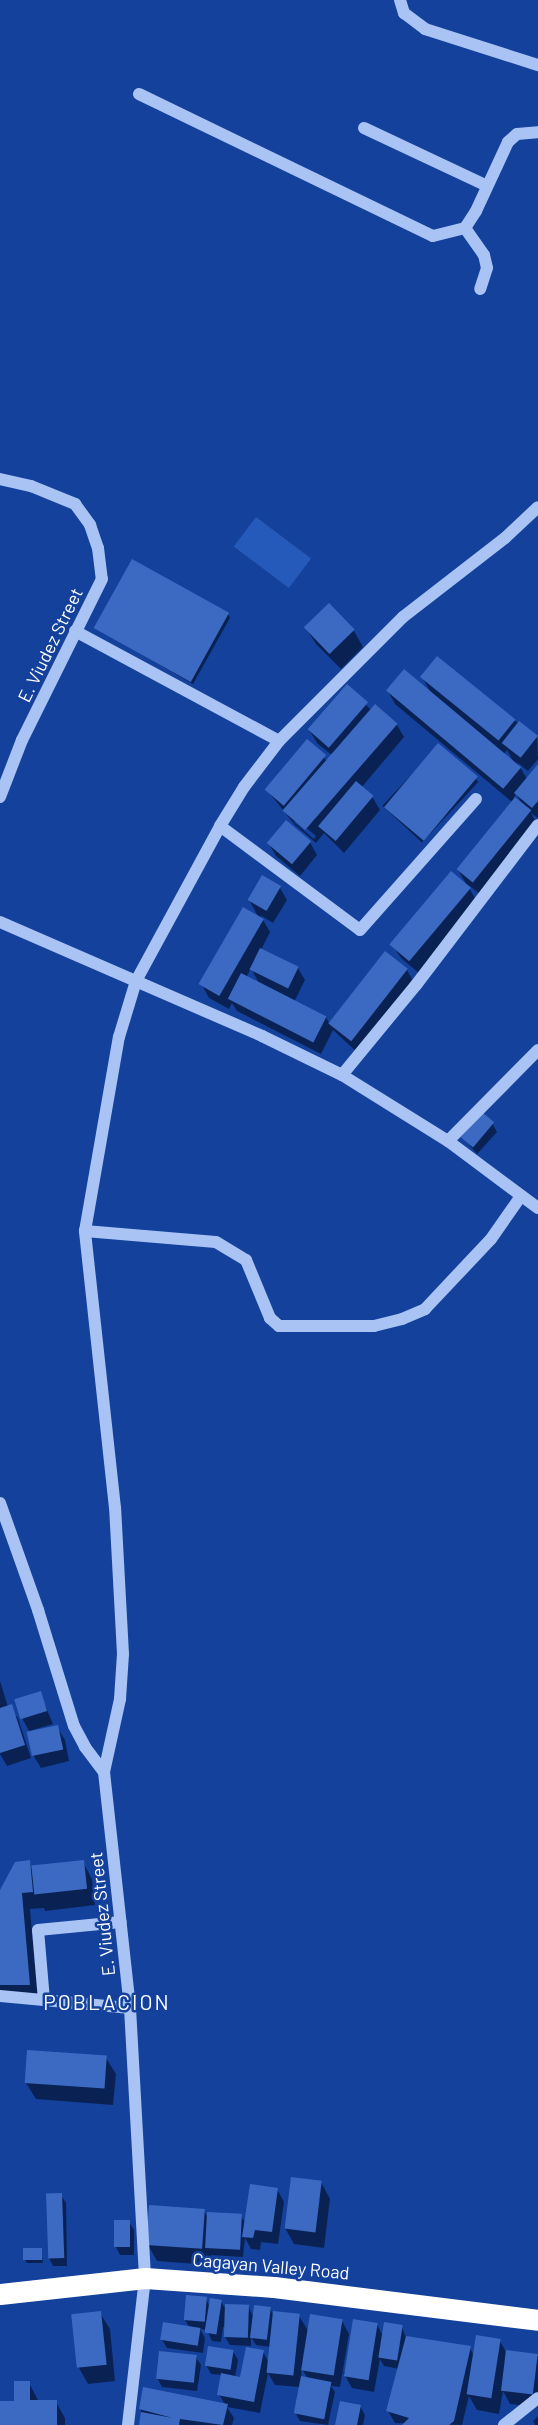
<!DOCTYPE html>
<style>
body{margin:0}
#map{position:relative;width:538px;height:2425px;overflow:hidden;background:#13419c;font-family:Barlow,sans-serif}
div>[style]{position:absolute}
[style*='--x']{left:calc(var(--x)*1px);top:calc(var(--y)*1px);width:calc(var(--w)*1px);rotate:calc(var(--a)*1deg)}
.green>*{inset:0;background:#265aba;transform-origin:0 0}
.shadow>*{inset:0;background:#0007;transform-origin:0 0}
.building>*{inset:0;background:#3c6ac3;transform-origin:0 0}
.minor>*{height:12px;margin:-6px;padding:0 6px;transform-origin:6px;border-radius:6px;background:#a8c3f4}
.highway>*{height:21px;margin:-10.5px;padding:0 10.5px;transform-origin:10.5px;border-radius:10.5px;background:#fff}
span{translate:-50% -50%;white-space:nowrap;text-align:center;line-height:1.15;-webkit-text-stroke:5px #13419c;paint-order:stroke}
.street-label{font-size:18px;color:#fff}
.quarter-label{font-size:21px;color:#fff;letter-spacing:2px}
</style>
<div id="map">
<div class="green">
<div style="left:256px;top:517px;width:69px;height:37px;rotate:37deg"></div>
</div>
<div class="shadow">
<div style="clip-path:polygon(228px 614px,230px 618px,193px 684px,96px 628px)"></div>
<div style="clip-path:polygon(306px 628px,354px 631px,363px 647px,341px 669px,316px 644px)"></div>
<div style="clip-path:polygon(evenodd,422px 677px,514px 720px,537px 738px,538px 759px,528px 771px,517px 762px,527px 779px,538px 766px,538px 818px,531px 813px,537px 824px,480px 894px,467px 884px,477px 902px,420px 974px,401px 958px,393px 946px,468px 887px,458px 870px,512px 802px,395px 704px,388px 691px,431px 693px,422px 677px,507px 750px,513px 761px,504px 754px,507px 750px,422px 677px,516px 794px,518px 797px,522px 805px,514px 798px,516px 794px)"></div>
<div style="clip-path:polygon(evenodd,347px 686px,372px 711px,397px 725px,404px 737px,361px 788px,373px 798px,380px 810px,344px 853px,324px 833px,316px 843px,295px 825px,267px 790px,307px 741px,329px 763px,334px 757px,317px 743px,310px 731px,347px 686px,297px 820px,316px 836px,314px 839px,294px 822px,297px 820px)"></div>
<div style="left:439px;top:745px;width:54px;height:83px;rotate:43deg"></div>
<div style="clip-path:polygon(310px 842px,317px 855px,300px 876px,276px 856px,269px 844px)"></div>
<div style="clip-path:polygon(evenodd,280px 888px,287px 900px,273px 923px,260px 915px,270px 932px,261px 950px,298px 968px,305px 980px,294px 1002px,326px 1017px,329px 1023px,407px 970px,414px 983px,358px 1053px,333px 1030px,321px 1054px,237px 1011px,232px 1003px,229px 1009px,209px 998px,202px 985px,259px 918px,249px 900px,280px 888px,251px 968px,255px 976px,260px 985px,246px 978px,251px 968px)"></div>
<div style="clip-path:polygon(492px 1123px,497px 1132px,477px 1154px,462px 1136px)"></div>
<div style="clip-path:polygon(0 1681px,8px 1707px,18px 1718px,31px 1758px,7px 1766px,0 1754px)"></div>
<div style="clip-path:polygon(40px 1693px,53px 1724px,29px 1731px,22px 1718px)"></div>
<div style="clip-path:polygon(57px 1727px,65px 1740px,69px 1761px,41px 1768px,33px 1755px)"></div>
<div style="clip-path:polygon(29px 1862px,32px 1868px,83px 1862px,92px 1879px,95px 1905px,45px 1911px,44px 1908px,30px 1909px,38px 2001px,0 2001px,0 1894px)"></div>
<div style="clip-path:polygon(106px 2058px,116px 2074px,113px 2105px,36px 2099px,26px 2083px)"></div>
<div style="clip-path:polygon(321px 2182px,330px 2199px,324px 2248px,294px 2244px,285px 2228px)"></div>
<div style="clip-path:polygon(277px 2189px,284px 2202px,278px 2244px,261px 2242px,260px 2250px,251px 2249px,245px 2238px,243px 2257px,211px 2255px,210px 2265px,157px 2261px,148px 2245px,204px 2211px,208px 2218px,241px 2216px,246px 2224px)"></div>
<div style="clip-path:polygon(47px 2195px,61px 2195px,66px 2203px,67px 2266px,53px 2266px,49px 2258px)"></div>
<div style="clip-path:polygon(129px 2222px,134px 2230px,134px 2255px,120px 2255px,116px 2247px)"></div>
<div style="clip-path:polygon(41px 2250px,43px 2263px,27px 2263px,25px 2260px)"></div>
<div style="clip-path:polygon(evenodd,206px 2299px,210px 2307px,221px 2301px,227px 2312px,248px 2306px,254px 2318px,270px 2308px,272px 2313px,299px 2316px,309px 2332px,342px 2321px,349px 2334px,340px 2387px,331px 2386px,335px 2392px,328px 2425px,300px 2421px,295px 2412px,300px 2387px,275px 2385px,268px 2373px,260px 2413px,227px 2407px,234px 2418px,232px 2425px,141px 2425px,141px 2408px,226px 2406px,219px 2394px,223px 2375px,211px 2374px,206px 2365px,233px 2351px,238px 2360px,235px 2377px,242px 2379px,263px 2352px,269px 2363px,271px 2347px,256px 2345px,251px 2337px,251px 2346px,230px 2345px,225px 2337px,226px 2327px,223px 2327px,221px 2342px,212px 2341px,207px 2330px,200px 2329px,205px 2338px,203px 2353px,167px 2348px,162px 2340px,190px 2328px,185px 2320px,206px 2299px,302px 2369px,308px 2379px,301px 2378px,302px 2369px)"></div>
<div style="clip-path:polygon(100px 2313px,110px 2329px,115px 2381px,88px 2384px,79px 2368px,73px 2315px)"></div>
<div style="clip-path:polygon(377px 2325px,383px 2336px,402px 2327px,406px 2338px,470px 2348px,474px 2356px,500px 2341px,506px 2352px,538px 2356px,538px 2407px,510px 2404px,503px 2391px,499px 2414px,477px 2410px,469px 2396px,462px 2425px,395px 2423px,388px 2411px,399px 2369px,384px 2366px,380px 2359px,374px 2392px,352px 2388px,343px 2372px,346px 2372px)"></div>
<div style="clip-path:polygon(196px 2357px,201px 2365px,197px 2391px,162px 2387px,157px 2378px)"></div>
<div style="clip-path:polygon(29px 2383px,39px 2402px,56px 2402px,65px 2418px,65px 2425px,0 2425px,0 2402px,16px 2402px)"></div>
<div style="clip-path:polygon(360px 2406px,365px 2415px,363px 2425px,337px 2425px)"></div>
<div style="clip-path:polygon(538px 2416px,538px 2425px,535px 2425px,533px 2421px)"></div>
</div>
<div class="building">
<div style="left:132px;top:559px;width:111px;height:79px;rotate:29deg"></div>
<div style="left:329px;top:603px;width:37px;height:35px;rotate:46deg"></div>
<div style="left:437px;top:656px;width:101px;height:27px;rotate:39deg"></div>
<div style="left:404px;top:669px;width:153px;height:28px;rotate:40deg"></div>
<div style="left:347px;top:684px;width:28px;height:60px;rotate:41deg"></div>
<div style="left:375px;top:704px;width:30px;height:141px;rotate:41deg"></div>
<div style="left:519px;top:721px;width:24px;height:28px;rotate:38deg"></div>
<div style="left:307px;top:739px;width:25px;height:66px;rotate:40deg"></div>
<div style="left:438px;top:743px;width:52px;height:84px;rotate:40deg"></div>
<div style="clip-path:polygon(538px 764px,538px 801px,532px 808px,514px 793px)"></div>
<div style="left:356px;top:781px;width:23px;height:59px;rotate:40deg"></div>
<div style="left:515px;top:797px;width:21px;height:93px;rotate:39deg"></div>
<div style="left:286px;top:820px;width:33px;height:30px;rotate:40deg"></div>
<div style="left:451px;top:871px;width:26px;height:96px;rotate:40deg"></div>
<div style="left:262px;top:875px;width:22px;height:29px;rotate:30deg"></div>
<div style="left:243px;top:907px;width:24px;height:89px;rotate:30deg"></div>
<div style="left:260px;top:948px;width:43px;height:24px;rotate:26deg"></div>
<div style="left:385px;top:951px;width:29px;height:92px;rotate:38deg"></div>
<div style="left:241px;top:973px;width:96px;height:29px;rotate:27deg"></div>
<div style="left:482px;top:1112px;width:16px;height:33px;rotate:40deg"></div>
<div style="left:41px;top:1691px;width:21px;height:28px;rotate:73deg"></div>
<div style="clip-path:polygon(12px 1704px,25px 1745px,0 1753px,0 1708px)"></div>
<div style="left:58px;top:1725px;width:25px;height:32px;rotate:78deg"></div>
<div style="clip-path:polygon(30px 1860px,33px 1892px,22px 1893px,30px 1985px,0 1985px,0 1890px,15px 1862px)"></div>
<div style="left:84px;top:1860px;width:29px;height:53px;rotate:84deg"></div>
<div style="left:27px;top:2050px;width:80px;height:33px;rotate:4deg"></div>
<div style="left:291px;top:2177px;width:31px;height:52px;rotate:7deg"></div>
<div style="clip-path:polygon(250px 2184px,278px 2188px,272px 2232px,255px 2230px,253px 2238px,242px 2237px)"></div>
<div style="left:62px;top:2193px;width:65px;height:16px;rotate:88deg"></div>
<div style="left:149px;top:2205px;width:56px;height:40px;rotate:4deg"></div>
<div style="left:207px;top:2212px;width:35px;height:36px;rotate:3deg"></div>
<div style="left:114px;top:2220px;width:16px;height:27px"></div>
<div style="left:23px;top:2248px;width:19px;height:12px"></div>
<div style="left:186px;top:2295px;width:21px;height:25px;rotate:5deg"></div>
<div style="left:210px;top:2298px;width:12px;height:35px;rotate:9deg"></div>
<div style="left:225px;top:2304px;width:24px;height:33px;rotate:2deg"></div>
<div style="left:254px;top:2305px;width:17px;height:33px;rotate:7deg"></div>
<div style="left:101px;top:2311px;width:54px;height:30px;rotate:84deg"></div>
<div style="left:273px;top:2311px;width:27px;height:62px;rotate:6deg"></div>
<div style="left:310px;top:2314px;width:33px;height:57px;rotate:9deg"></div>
<div style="left:353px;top:2319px;width:25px;height:58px;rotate:9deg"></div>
<div style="left:163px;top:2322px;width:38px;height:18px;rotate:9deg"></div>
<div style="left:384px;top:2322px;width:19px;height:36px;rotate:9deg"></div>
<div style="left:476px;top:2335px;width:25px;height:60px;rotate:9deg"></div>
<div style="clip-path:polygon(406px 2336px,471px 2346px,454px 2421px,449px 2425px,402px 2425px,409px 2418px,386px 2411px)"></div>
<div style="left:208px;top:2346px;width:26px;height:20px;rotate:9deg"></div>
<div style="clip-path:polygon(246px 2347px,264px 2350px,254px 2402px,217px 2395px,221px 2373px,240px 2377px)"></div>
<div style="left:506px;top:2350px;width:32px;height:41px;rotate:7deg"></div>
<div style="left:159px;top:2351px;width:38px;height:28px;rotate:6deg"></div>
<div style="left:301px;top:2376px;width:31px;height:38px;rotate:11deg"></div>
<div style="clip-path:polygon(14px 2381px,30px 2381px,30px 2400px,57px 2400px,57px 2425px,0 2425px,0 2401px,14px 2401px)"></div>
<div style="clip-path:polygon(143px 2387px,228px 2404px,223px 2425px,180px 2419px,179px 2425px,139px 2425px,141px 2412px,173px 2418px,139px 2409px)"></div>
<div style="clip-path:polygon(340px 2401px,361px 2405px,357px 2425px,335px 2425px)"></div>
</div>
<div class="minor">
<div style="--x:400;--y:0;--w:14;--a:73"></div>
<div style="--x:404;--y:13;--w:26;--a:37"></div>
<div style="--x:425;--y:29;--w:119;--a:17.7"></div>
<div style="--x:139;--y:94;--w:326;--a:25.8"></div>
<div style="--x:433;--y:236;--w:33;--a:-14"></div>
<div style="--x:465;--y:228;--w:20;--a:-57"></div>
<div style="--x:476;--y:211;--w:76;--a:-65.1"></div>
<div style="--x:508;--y:142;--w:12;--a:-42"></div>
<div style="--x:517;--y:134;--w:21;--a:-5"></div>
<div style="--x:364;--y:128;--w:136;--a:25.2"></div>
<div style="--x:465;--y:228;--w:33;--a:55"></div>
<div style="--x:484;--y:255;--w:13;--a:77"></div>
<div style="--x:487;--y:268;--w:22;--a:108"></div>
<div style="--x:0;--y:479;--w:32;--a:13"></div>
<div style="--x:31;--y:486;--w:48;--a:22.2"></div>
<div style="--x:75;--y:504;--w:26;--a:54"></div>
<div style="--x:90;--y:525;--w:24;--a:71"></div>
<div style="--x:98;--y:548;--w:31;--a:83"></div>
<div style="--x:102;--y:579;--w:180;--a:116.4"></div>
<div style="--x:22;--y:740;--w:61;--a:111.1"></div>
<div style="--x:75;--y:631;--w:232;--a:28.3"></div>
<div style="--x:220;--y:826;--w:174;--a:36.6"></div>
<div style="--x:360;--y:930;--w:175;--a:-48.5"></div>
<div style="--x:0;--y:922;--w:286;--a:23.5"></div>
<div style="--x:262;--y:1036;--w:89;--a:26"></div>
<div style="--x:342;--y:1075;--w:125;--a:31.9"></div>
<div style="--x:448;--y:1141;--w:112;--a:36.7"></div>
<div style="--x:342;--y:1075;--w:117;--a:-50.6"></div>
<div style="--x:416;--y:985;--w:201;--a:-52.7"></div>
<div style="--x:448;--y:1141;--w:128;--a:-45.3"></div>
<div style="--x:85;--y:1231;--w:131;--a:4.8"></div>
<div style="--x:216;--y:1242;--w:35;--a:31"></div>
<div style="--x:246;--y:1260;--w:63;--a:67.5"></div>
<div style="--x:270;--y:1318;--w:12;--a:42"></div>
<div style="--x:279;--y:1326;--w:95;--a:0"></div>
<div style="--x:374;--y:1326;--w:29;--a:-14"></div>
<div style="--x:402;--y:1319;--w:25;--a:-23"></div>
<div style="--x:425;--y:1309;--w:96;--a:-46.7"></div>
<div style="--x:491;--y:1239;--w:52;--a:-55.1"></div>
<div style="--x:0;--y:1503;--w:114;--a:70.4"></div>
<div style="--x:38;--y:1610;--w:121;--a:72.8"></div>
<div style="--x:74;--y:1726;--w:24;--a:62"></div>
<div style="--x:85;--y:1747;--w:31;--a:53"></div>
<div style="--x:104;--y:1772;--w:237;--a:83.7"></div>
<div style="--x:130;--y:2008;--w:270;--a:86.8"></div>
<div style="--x:145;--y:2278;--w:148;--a:96.6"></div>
<div style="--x:104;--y:1772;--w:75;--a:-77.6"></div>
<div style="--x:120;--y:1699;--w:45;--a:-86.2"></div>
<div style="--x:123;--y:1654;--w:146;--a:-93.1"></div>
<div style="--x:115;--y:1508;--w:279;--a:-96.2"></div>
<div style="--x:85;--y:1231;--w:197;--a:-80.1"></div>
<div style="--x:119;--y:1037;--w:59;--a:-73.1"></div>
<div style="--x:136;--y:981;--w:176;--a:-61.5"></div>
<div style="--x:220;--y:826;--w:46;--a:-58.4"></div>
<div style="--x:244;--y:787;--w:58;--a:-52.7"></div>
<div style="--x:279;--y:741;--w:175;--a:-45"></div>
<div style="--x:403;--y:617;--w:129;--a:-37.8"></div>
<div style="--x:505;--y:538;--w:45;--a:-43.2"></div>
<div style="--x:0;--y:1996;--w:131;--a:5.3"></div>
<div style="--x:44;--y:2000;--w:70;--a:-94.9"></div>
<div style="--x:38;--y:1930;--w:83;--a:-5.5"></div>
<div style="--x:504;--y:2425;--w:43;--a:-38.5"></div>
</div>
<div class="highway">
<div style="--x:0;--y:2294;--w:146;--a:-6.3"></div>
<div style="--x:145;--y:2278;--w:129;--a:4"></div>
<div style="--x:274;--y:2287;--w:266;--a:7.1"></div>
</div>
<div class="street-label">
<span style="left:50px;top:645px;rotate:-64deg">E. Viudez Street</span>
<span style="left:102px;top:1914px;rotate:-96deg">E. Viudez Street</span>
<span style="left:271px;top:2266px;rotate:5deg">Cagayan Valley Road</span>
</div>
<div class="quarter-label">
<span style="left:107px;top:2002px">POBLACION</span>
</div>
</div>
